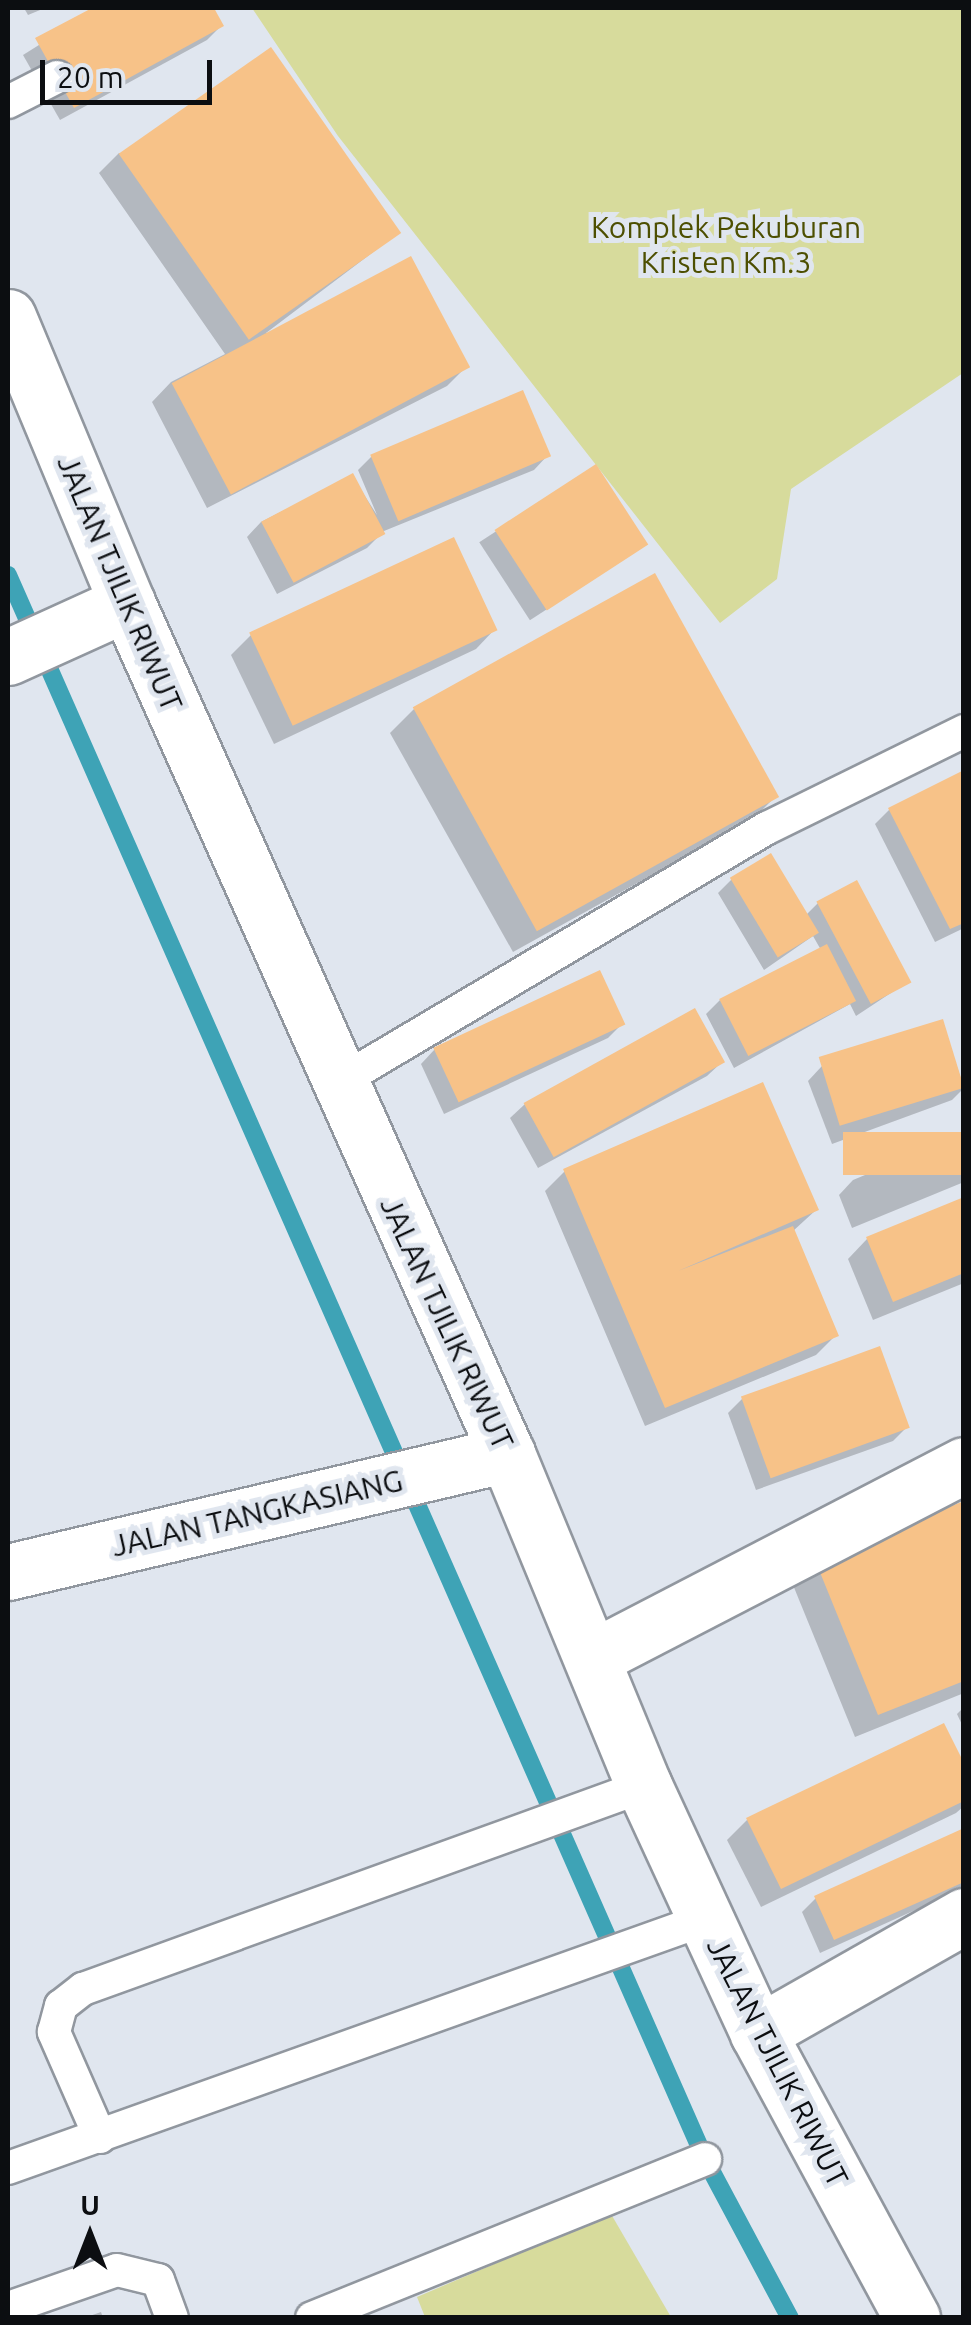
<!DOCTYPE html>
<style>
body{margin:0}
#map{position:relative;width:971px;height:2325px;overflow:hidden;background:#e0e6ef;font-family:Ubuntu,sans-serif}
div>[style]{position:absolute}
[style*='--x']{left:calc(var(--x)*1px);top:calc(var(--y)*1px);width:calc(var(--w)*1px);rotate:calc(var(--a)*1deg)}
.green>*{inset:0;background:#d7db9c}
.shadow>*{inset:0;background:#0003;transform-origin:0 0}
.stream>*{height:18px;margin:-9px;padding:0 9px;transform-origin:9px;border-radius:9px;background:#3ea3b6}
.building>*{inset:0;background:#f7c288;transform-origin:0 0}
.roads{filter:drop-shadow(2px 0 #91979f) drop-shadow(-2px 0 #91979f) drop-shadow(0 2px #91979f) drop-shadow(0 -2px #91979f)}
.service>*{height:32px;margin:-16px;padding:0 16px;transform-origin:16px;border-radius:16px;background:#fff}
.minor>*{height:55px;margin:-27.5px;padding:0 27.5px;transform-origin:27.5px;border-radius:27.5px;background:#fff}
.trunk>*{height:55px;margin:-27.5px;padding:0 27.5px;transform-origin:27.5px;border-radius:27.5px;background:#fff}
span{translate:-50% -50%;white-space:nowrap;text-align:center;line-height:1.15;-webkit-text-stroke:10px #e0e6ef;paint-order:stroke}
.park-label{font-size:30px;color:#4d4f01}
.street-label{font-size:30px;color:#0c0e11}
.frame{position:absolute;inset:0;border:10px solid #0c0e11;pointer-events:none}
.north{position:absolute;left:40px;top:2185px;width:100px;height:100px;-webkit-text-stroke:8px #e0e6ef;paint-order:stroke;rotate:0deg;font-size:28px;font-weight:700;line-height:40px;text-align:center;color:#0c0e11}
.north::after{content:'';display:block;margin:auto;width:35px;height:45px;background:#0c0e11;clip-path:polygon(50% 0,100% 100%,50% 72%,0 100%)}
.scale{position:absolute;left:40px;top:60px;width:172px;height:45px;box-sizing:border-box;border:5px solid #0c0e11;border-top:0;padding-left:12px;font-size:30px;line-height:35px;white-space:nowrap;color:#0c0e11;-webkit-text-stroke:8px #e0e6ef;paint-order:stroke}
</style>
<div id="map">
<div class="green">
<div style="clip-path:polygon(252px 8px,963px 8px,963px 373px,791px 489px,777px 579px,720px 623px,338px 136px)"></div>
<div style="clip-path:polygon(611px 2214px,671px 2317px,425px 2317px,417px 2297px)"></div>
</div>
<div class="shadow">
<div style="clip-path:polygon(24px 8px,45px 8px,28px 15px)"></div>
<div style="clip-path:polygon(98px 8px,211px 8px,221px 26px,207px 40px,60px 120px,23px 55px)"></div>
<div style="clip-path:polygon(119px 153px,397px 234px,266px 333px,467px 366px,447px 386px,207px 508px,152px 402px,171px 382px,225px 354px,99px 173px)"></div>
<div style="clip-path:polygon(548px 455px,534px 470px,384px 531px,367px 548px,277px 594px,247px 537px,261px 522px,352px 476px,377px 515px,358px 470px,372px 456px)"></div>
<div style="left:595px;top:467px;width:93px;height:138px;rotate:57deg"></div>
<div style="clip-path:polygon(495px 629px,476px 649px,274px 744px,231px 655px,251px 635px)"></div>
<div style="clip-path:polygon(414px 709px,777px 795px,753px 819px,513px 952px,390px 733px)"></div>
<div style="clip-path:polygon(964px 772px,964px 928px,935px 942px,875px 824px,889px 810px)"></div>
<div style="clip-path:polygon(732px 879px,806px 915px,818px 903px,909px 981px,856px 1016px,850px 1004px,734px 1068px,706px 1014px,720px 1000px,821px 950px,813px 936px,764px 970px,718px 893px)"></div>
<div style="clip-path:polygon(942px 1022px,964px 1088px,952px 1100px,832px 1144px,808px 1081px,822px 1066px)"></div>
<div style="clip-path:polygon(622px 1024px,608px 1038px,444px 1114px,421px 1064px,435px 1049px)"></div>
<div style="clip-path:polygon(722px 1062px,707px 1076px,538px 1168px,510px 1118px,525px 1104px)"></div>
<div style="clip-path:polygon(964px 1134px,964px 1182px,852px 1228px,839px 1195px,853px 1180px)"></div>
<div style="clip-path:polygon(565px 1171px,816px 1210px,793px 1231px,836px 1335px,816px 1355px,645px 1426px,545px 1191px)"></div>
<div style="clip-path:polygon(964px 1200px,964px 1283px,873px 1320px,848px 1259px,867px 1239px)"></div>
<div style="clip-path:polygon(742px 1399px,907px 1427px,893px 1441px,756px 1490px,728px 1413px)"></div>
<div style="clip-path:polygon(964px 1503px,964px 1693px,855px 1737px,793px 1585px,817px 1562px)"></div>
<div style="clip-path:polygon(964px 1707px,964px 1729px,957px 1714px)"></div>
<div style="clip-path:polygon(964px 1769px,964px 1806px,956px 1813px,761px 1907px,727px 1840px,747px 1820px)"></div>
<div style="clip-path:polygon(964px 1831px,964px 1888px,820px 1953px,802px 1912px,816px 1898px)"></div>
<div style="clip-path:polygon(101px 2312px,103px 2318px,84px 2318px)"></div>
</div>
<div class="stream">
<div style="--x:8;--y:575;--w:1731;--a:66.25"></div>
<div style="--x:705;--y:2159;--w:180;--a:61.9"></div>
</div>
<div class="building">
<div style="clip-path:polygon(92px 8px,214px 8px,224px 26px,74px 108px,35px 38px)"></div>
<div style="left:271px;top:47px;width:227px;height:186px;rotate:55deg"></div>
<div style="left:411px;top:256px;width:126px;height:271px;rotate:62deg"></div>
<div style="left:523px;top:390px;width:72px;height:166px;rotate:67deg"></div>
<div style="left:596px;top:464px;width:96px;height:121px;rotate:57deg"></div>
<div style="left:353px;top:473px;width:69px;height:104px;rotate:62deg"></div>
<div style="left:454px;top:537px;width:103px;height:226px;rotate:65deg"></div>
<div style="left:655px;top:573px;width:256px;height:277px;rotate:61deg"></div>
<div style="clip-path:polygon(964px 770px,964px 923px,950px 929px,888px 808px)"></div>
<div style="left:771px;top:853px;width:93px;height:48px;rotate:59deg"></div>
<div style="left:857px;top:880px;width:116px;height:46px;rotate:62deg"></div>
<div style="left:827px;top:944px;width:64px;height:121px;rotate:63deg"></div>
<div style="left:600px;top:970px;width:60px;height:184px;rotate:65deg"></div>
<div style="left:695px;top:1008px;width:62px;height:196px;rotate:61deg"></div>
<div style="left:943px;top:1019px;width:72px;height:130px;rotate:73deg"></div>
<div style="clip-path:polygon(763px 1082px,819px 1210px,678px 1271px,793px 1226px,839px 1336px,665px 1408px,563px 1169px)"></div>
<div style="left:964px;top:1132px;width:43px;height:121px;rotate:90deg"></div>
<div style="clip-path:polygon(964px 1197px,964px 1273px,893px 1302px,866px 1237px)"></div>
<div style="left:880px;top:1346px;width:87px;height:148px;rotate:70deg"></div>
<div style="clip-path:polygon(964px 1501px,964px 1681px,878px 1715px,815px 1560px)"></div>
<div style="clip-path:polygon(944px 1723px,964px 1763px,964px 1801px,781px 1889px,746px 1818px)"></div>
<div style="clip-path:polygon(964px 1828px,964px 1882px,834px 1940px,814px 1896px)"></div>
</div>
<div class="roads">
<div class="service">
<div style="--x:8;--y:102;--w:55;--a:-27"></div>
<div style="--x:339;--y:1082;--w:498;--a:-30.7"></div>
<div style="--x:767;--y:828;--w:220;--a:-26.2"></div>
<div style="--x:100;--y:2137;--w:115;--a:-113.7"></div>
<div style="--x:54;--y:2032;--w:27;--a:-75"></div>
<div style="--x:61;--y:2006;--w:28;--a:-38"></div>
<div style="--x:83;--y:1989;--w:597;--a:-19.89"></div>
<div style="--x:8;--y:2168;--w:741;--a:-19.63"></div>
<div style="--x:8;--y:2308;--w:115;--a:-19.2"></div>
<div style="--x:117;--y:2270;--w:42;--a:13.7"></div>
<div style="--x:158;--y:2280;--w:40;--a:69.8"></div>
<div style="--x:312;--y:2318;--w:424;--a:-22"></div>
</div>
<div class="minor">
<div style="--x:8;--y:657;--w:131;--a:-24.4"></div>
<div style="--x:8;--y:1572;--w:513;--a:-13.3"></div>
<div style="--x:592;--y:1658;--w:419;--a:-27.4"></div>
<div style="--x:758;--y:2033;--w:237;--a:-29.6"></div>
</div>
<div class="trunk">
<div style="--x:8;--y:317;--w:310;--a:67.4"></div>
<div style="--x:127;--y:603;--w:932;--a:65.94"></div>
<div style="--x:507;--y:1454;--w:359;--a:67.6"></div>
<div style="--x:644;--y:1786;--w:272;--a:65.2"></div>
<div style="--x:758;--y:2033;--w:324;--a:61.6"></div>
</div>
</div>
<div class="park-label">
<span style="left:726px;top:244px">Komplek Pekuburan<br>Kristen Km.3</span>
</div>
<div class="street-label">
<span style="left:120px;top:583px;rotate:67deg">JALAN TJILIK RIWUT</span>
<span style="left:447px;top:1323px;rotate:65deg">JALAN TJILIK RIWUT</span>
<span style="left:257px;top:1513px;rotate:-13deg">JALAN TANGKASIANG</span>
<span style="left:778px;top:2062px;rotate:63deg">JALAN TJILIK RIWUT</span>
</div>
<div class="frame"></div>
<div class="north">U</div>
<div class="scale">20 m</div>
</div>
